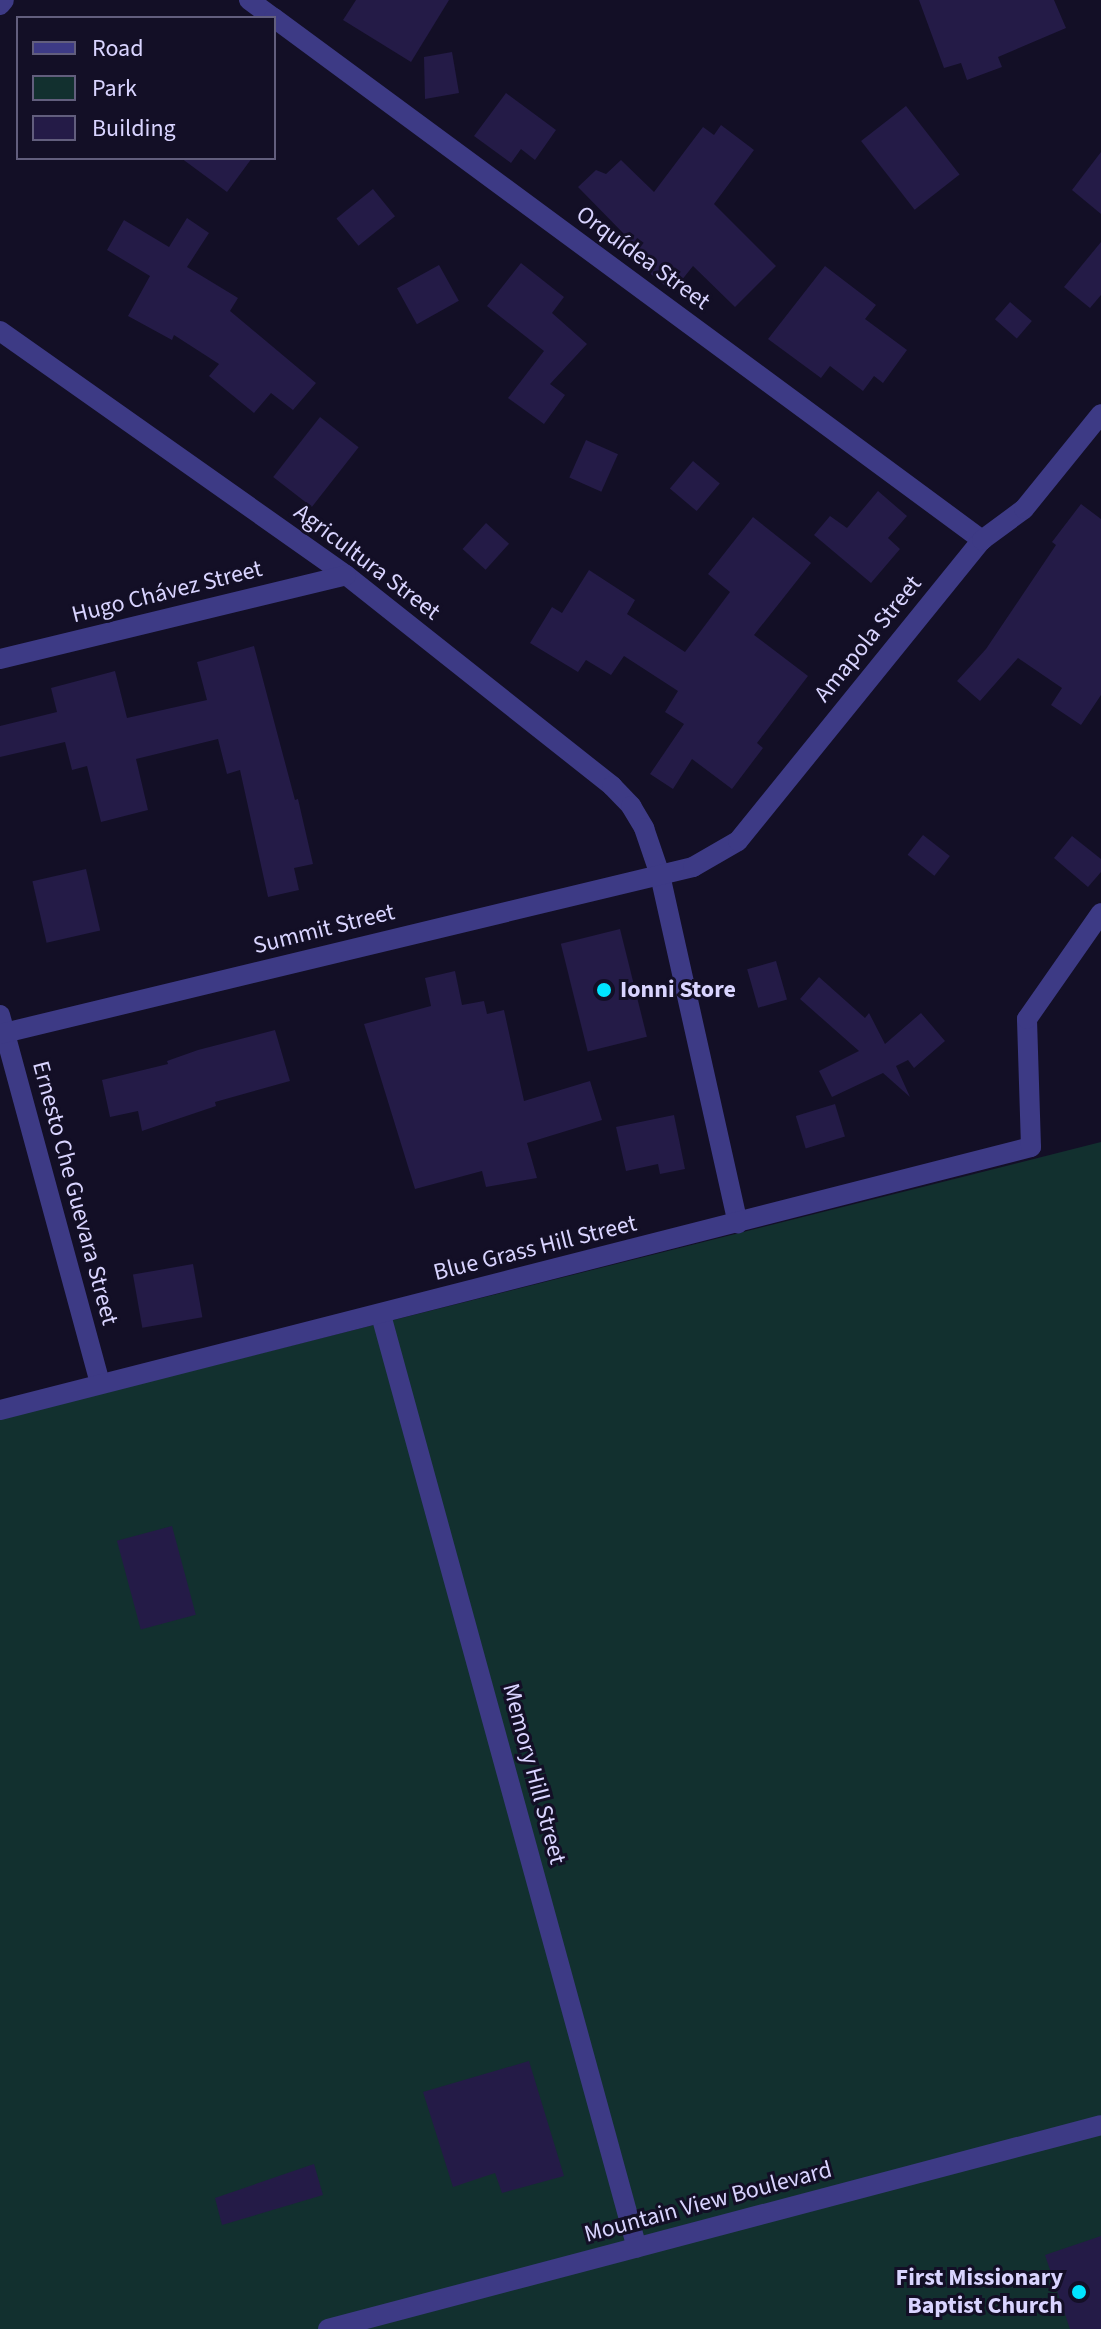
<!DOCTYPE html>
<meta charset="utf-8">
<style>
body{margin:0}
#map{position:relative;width:1101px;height:2329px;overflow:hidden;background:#130f26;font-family:"Source Sans 3",sans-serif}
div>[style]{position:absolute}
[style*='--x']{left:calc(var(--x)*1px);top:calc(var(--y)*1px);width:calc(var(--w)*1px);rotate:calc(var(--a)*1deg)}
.green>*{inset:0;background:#12302f}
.building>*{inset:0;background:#241b47;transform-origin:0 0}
.minor>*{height:20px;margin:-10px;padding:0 10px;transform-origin:10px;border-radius:10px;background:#3d3a85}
.dots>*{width:22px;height:22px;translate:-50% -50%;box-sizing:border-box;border:4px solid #130f26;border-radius:50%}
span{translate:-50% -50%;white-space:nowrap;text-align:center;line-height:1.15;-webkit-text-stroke:6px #130f26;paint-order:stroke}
.street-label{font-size:24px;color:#d9d4ff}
.poi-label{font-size:24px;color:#d9d4ff;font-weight:700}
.left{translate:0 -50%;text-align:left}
.right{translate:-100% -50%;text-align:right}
.legend{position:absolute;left:16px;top:16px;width:260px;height:144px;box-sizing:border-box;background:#130f26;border:2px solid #625e7d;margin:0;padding:10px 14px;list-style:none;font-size:24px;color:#d9d4ff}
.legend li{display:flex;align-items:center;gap:16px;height:40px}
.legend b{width:40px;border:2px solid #625e7d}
</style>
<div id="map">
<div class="green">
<div style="clip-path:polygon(1101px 1142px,1101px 2329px,0 2329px,0 1419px)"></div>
</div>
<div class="building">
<div style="clip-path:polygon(356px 0,449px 0,411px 62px,343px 20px)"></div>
<div style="clip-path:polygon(919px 0,1054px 0,1066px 28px,998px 57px,1002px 67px,967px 80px,961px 63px,944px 68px)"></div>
<div style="clip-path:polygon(452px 52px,459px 93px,425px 99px,424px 57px)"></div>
<div style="clip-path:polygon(506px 93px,556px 130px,535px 160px,521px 149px,511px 163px,474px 136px)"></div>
<div style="left:906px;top:106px;width:87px;height:57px;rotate:52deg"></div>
<div style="clip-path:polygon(721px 125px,754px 150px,714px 204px,776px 266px,735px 307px,693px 266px,681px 281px,676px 277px,668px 288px,616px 246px,625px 235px,578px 187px,596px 170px,606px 174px,621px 160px,654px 192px,703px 127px,714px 135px)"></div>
<div style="clip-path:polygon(1101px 152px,1101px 214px,1072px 190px)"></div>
<div style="clip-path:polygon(181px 158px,252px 158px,227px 192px)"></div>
<div style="left:373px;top:189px;width:35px;height:47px;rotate:51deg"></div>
<div style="clip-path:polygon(187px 218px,209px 233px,187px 267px,238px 298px,230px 311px,316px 383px,293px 410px,271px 393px,254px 413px,209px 376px,219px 364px,174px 335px,172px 340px,128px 316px,150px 276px,107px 250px,124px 220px,169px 247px)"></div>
<div style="clip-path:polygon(1101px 242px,1101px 295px,1090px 308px,1064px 287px)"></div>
<div style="clip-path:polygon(521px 263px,564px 297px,552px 313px,587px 344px,550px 384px,565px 395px,544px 424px,508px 398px,544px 351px,487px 306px)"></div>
<div style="left:439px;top:265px;width:41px;height:48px;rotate:61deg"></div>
<div style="clip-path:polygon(825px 266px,876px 305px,865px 319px,907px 350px,883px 383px,874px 376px,863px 391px,830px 366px,821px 378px,768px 339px)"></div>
<div style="left:1010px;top:302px;width:29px;height:23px;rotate:41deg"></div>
<div style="left:320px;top:417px;width:49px;height:76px;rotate:38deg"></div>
<div style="left:586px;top:440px;width:35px;height:41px;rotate:24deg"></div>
<div style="left:693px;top:461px;width:35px;height:36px;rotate:40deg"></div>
<div style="clip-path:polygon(878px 491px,907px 516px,888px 538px,900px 549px,871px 583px,814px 535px,830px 516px,847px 528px)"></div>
<div style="clip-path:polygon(1081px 504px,1101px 519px,1101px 695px,1081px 725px,1051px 705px,1062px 688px,1018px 658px,980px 701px,957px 681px,986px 649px,1056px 545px,1052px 542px)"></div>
<div style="clip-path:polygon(753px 517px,811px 563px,754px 635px,808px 676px,757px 743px,763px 748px,732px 789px,692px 759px,673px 789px,650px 774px,684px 724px,665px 712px,678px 691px,624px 656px,611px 675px,586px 660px,578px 672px,530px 643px,552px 607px,562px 613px,589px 570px,635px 600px,627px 614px,685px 652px,730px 592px,708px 574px)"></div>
<div style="left:486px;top:523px;width:31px;height:35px;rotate:42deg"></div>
<div style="clip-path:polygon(254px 646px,295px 800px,298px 799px,313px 864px,294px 868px,299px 890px,268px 897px,240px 770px,227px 774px,218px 739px,136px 759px,148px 810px,101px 822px,87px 766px,72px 770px,65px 742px,0 757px,0 726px,57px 712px,51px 688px,115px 671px,127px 718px,207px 700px,197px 662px)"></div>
<div style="left:923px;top:835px;width:34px;height:25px;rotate:38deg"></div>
<div style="clip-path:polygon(1072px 836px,1101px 859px,1101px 872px,1088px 887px,1054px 858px)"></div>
<div style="left:86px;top:869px;width:63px;height:55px;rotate:77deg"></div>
<div style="left:620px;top:929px;width:111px;height:61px;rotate:76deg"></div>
<div style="left:776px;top:961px;width:40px;height:30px;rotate:74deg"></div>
<div style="clip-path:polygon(455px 971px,462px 1005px,484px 1001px,487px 1014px,504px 1010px,524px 1101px,590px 1081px,602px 1120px,527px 1143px,537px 1178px,486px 1187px,482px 1171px,415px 1189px,364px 1024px,431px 1006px,425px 978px)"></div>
<div style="clip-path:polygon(819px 977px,865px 1018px,869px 1013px,885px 1044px,921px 1013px,945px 1041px,914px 1068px,908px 1060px,896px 1066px,910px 1097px,883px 1073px,832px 1097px,819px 1071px,859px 1051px,800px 999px)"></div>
<div style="clip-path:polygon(275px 1030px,290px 1081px,215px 1102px,216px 1106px,142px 1131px,138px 1111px,110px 1117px,102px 1080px,168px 1064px,167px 1061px,198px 1050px)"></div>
<div style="left:835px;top:1104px;width:34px;height:41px;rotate:73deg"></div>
<div style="clip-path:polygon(674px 1115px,685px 1169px,660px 1174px,658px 1164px,626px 1171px,616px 1127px)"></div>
<div style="left:193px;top:1264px;width:54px;height:61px;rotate:80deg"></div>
<div style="left:172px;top:1526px;width:92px;height:57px;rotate:75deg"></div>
<div style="clip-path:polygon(529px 2061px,564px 2176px,502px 2193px,495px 2173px,453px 2187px,423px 2092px)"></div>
<div style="clip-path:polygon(314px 2164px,323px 2195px,222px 2225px,215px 2198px)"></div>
<div style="clip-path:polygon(1101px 2236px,1101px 2329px,1070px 2329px,1045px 2255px)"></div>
</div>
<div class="minor">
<div style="--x:249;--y:0;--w:31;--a:36"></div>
<div style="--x:0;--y:5;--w:6;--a:-51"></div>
<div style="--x:274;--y:18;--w:880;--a:36.4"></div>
<div style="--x:0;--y:331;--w:423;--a:35.2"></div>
<div style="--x:346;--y:575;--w:340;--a:38.4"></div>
<div style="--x:612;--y:786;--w:28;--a:46"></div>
<div style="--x:631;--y:806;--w:26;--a:59"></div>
<div style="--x:644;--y:828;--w:50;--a:71.2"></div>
<div style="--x:660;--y:875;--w:357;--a:77.4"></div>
<div style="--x:0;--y:659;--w:356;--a:-13.6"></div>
<div style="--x:0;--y:1015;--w:382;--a:74.8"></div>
<div style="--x:0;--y:1034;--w:713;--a:-13.55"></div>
<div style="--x:693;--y:867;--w:52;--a:-30"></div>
<div style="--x:738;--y:841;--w:387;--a:-51"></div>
<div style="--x:982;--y:540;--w:52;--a:-36.4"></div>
<div style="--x:1024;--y:509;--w:122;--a:-51"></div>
<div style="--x:381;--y:1315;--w:967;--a:74.66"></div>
<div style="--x:0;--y:1410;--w:1064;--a:-14.31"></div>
<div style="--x:1031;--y:1147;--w:128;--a:-91.8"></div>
<div style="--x:1027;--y:1019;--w:129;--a:-55.1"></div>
<div style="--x:328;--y:2329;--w:799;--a:-14.78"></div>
</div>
<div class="dots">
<div style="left:604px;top:990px;background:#00e5ff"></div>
<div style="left:1079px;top:2292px;background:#00e5ff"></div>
</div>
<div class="street-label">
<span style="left:643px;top:258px;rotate:36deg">Orquídea Street</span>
<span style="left:367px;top:562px;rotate:37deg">Agricultura Street</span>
<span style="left:167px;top:592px;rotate:-14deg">Hugo Chávez Street</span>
<span style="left:868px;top:639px;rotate:-51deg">Amapola Street</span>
<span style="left:324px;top:929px;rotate:-14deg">Summit Street</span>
<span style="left:75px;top:1193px;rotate:75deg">Ernesto Che Guevara Street</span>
<span style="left:535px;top:1248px;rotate:-14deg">Blue Grass Hill Street</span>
<span style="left:534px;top:1774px;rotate:75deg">Memory Hill Street</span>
<span style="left:708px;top:2202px;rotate:-15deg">Mountain View Boulevard</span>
</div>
<div class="poi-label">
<span class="left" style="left:620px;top:990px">Ionni Store</span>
<span class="right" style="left:1063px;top:2292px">First Missionary<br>Baptist Church</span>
</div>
<ul class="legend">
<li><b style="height:10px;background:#3d3a85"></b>Road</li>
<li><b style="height:22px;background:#12302f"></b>Park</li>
<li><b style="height:22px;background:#241b47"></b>Building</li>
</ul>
</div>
